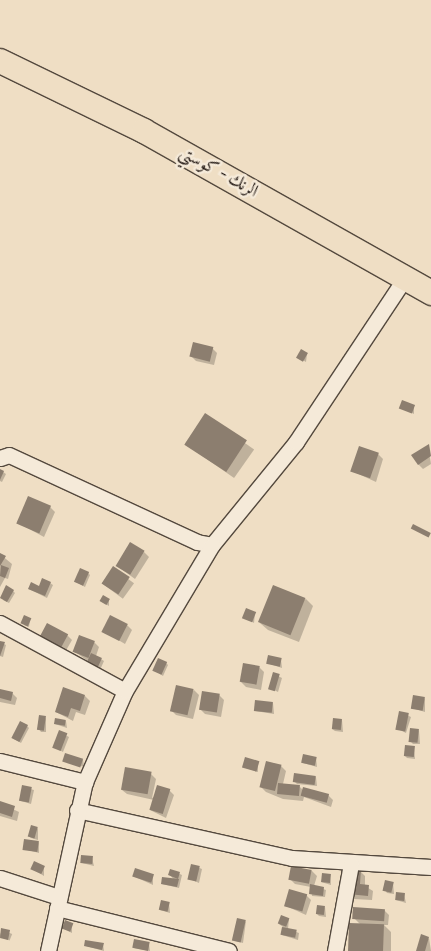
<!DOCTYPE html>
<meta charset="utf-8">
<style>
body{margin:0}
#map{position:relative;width:431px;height:951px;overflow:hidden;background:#efdec4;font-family:Vollkorn,Amiri,serif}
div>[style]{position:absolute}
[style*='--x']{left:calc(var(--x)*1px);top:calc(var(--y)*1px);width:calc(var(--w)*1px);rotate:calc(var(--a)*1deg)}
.shadow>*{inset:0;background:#0003;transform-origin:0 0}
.building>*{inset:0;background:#8c7e6f;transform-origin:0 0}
.roads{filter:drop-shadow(1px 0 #54493e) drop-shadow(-1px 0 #54493e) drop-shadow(0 1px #54493e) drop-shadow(0 -1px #54493e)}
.street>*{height:15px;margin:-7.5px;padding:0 7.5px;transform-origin:7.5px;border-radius:7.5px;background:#f5ead9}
.primary>*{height:24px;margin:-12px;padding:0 12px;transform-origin:12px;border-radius:12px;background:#efdec4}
span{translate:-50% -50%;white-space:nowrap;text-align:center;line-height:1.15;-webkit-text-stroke:5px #f5ead9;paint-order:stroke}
.street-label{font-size:18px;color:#211712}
</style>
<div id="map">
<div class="shadow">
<div style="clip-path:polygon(212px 348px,217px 353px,214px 365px,196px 361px,191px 356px)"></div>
<div style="clip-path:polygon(307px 354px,306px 362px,298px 357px)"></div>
<div style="clip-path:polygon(414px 406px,414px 414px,403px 409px)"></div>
<div style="left:205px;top:415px;width:60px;height:35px;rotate:35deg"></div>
<div style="clip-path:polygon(428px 446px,431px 464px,423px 469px,418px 464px)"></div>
<div style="clip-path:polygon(378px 454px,383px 459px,376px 482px,352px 471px)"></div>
<div style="clip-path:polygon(0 470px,6px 474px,2px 482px,0 481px)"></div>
<div style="clip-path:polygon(50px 507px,55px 512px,44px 537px,18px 523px)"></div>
<div style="clip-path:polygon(144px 552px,149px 557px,135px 579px,117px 566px)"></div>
<div style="clip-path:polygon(0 554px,12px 564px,8px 579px,5px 578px,0 587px)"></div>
<div style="left:113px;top:568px;width:26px;height:19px;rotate:36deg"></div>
<div style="clip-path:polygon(88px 573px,90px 575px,85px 587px,76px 582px)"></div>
<div style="clip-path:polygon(50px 583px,53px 585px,47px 598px,29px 589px)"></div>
<div style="clip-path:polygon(13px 591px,15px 593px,9px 603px,3px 600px)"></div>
<div style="clip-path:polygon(306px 599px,313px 606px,299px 642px,268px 630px,260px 623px)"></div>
<div style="clip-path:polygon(109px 600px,109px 606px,104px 603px)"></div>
<div style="clip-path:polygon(255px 613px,254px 623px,244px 617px)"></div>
<div style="clip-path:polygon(30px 620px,29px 627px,24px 625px)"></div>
<div style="clip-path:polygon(127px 625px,132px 630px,125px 644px,103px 631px)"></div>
<div style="clip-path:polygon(67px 635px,72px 640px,64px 654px,45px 644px)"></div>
<div style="clip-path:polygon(0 642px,6px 645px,3px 657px,0 656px)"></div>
<div style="clip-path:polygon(94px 642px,99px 647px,96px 656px,104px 661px,100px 670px,74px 651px)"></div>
<div style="clip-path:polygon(281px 660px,282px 668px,267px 663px)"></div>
<div style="clip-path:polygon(166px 663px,168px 665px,163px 676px,154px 670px)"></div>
<div style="clip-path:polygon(259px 667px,264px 672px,261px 690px,246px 687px,241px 682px)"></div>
<div style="clip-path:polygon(274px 674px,282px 678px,278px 692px,270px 688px)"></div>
<div style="clip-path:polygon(0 690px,12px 693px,17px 698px,15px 705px,0 702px)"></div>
<div style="clip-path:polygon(194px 690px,199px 695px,193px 719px,176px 715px,171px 710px)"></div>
<div style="clip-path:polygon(219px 695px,224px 700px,221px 717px,205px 714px,200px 709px)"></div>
<div style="clip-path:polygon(85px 696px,90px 701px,85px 715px,76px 712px,73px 721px,56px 712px)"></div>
<div style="clip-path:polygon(425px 698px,425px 712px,412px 708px)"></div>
<div style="clip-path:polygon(273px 703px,274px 714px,255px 711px)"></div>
<div style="clip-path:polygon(400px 712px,411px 717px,406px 733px,396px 728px)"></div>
<div style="clip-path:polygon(46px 717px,46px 732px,41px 732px,39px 729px)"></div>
<div style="clip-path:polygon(342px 720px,343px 732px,335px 731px,332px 729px)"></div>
<div style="clip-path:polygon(66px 721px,67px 728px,55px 724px)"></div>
<div style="clip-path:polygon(27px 726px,29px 728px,21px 743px,14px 739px)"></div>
<div style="clip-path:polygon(419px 730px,420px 744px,413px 744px,411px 742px)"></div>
<div style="clip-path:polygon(59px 732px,69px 737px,63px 752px,54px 747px)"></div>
<div style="clip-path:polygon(414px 748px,415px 759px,407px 758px,405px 756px)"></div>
<div style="clip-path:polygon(65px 755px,83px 760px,84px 767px,64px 761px)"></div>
<div style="clip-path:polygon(316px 758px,317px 767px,303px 763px)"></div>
<div style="clip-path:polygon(258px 762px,258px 772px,243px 767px)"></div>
<div style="clip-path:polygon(281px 766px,286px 771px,283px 784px,299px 786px,294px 781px,316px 777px,317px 786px,297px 784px,303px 790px,328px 795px,333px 800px,331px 807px,304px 797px,303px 801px,283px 799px,266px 792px,261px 787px)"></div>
<div style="clip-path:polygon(151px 774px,156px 779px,152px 798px,169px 790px,174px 795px,166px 818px,150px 810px,154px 800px,127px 794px,122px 790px)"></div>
<div style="clip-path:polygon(23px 787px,34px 790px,31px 804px,21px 801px)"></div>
<div style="clip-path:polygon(0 803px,19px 812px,17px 821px,0 816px)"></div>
<div style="clip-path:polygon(38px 828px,38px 840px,31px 838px,29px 836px)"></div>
<div style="clip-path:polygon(39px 842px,39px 853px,24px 849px)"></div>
<div style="clip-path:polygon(92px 858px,94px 866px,82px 863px)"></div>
<div style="clip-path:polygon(192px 865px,202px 869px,199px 883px,190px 879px)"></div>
<div style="clip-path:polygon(44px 867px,44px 876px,32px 869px)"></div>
<div style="clip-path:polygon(171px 870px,182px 875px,179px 888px,162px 884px,174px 880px,170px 875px)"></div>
<div style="clip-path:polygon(312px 871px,317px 876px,314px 886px,326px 890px,325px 897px,312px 896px,311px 887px,295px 884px,290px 879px)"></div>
<div style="clip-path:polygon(360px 871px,365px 876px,365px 886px,373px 891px,372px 900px,354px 899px,350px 894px)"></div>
<div style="clip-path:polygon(153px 875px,153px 885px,133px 876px)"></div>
<div style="clip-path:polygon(330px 875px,331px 885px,321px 882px)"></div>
<div style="clip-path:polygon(393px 883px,394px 894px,387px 893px,385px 890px)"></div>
<div style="clip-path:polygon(404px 894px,406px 903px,396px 900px)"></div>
<div style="clip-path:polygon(306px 895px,311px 900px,306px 915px,286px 906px)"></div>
<div style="clip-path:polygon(169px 903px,170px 913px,160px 910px)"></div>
<div style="clip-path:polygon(325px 907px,326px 917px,319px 916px,317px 914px)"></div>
<div style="clip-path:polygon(384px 910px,389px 915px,388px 925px,384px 925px,391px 932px,391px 951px,350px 951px,360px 924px,354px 918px)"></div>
<div style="clip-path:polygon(289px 919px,288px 929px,299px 933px,298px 940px,282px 935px,283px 927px,279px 924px)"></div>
<div style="clip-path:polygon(246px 921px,243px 943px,236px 941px,233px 939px)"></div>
<div style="clip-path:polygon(72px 924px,72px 933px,64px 929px)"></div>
<div style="left:2px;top:930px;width:11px;height:7px;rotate:22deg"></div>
<div style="clip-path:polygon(429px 938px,431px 951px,418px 951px)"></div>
<div style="clip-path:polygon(103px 944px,104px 951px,86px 946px)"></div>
<div style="clip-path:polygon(149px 944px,150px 951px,134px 948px)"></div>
</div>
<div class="building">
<div style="left:193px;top:342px;width:21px;height:15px;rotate:14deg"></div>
<div style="left:301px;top:349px;width:8px;height:10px;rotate:30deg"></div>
<div style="left:402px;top:400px;width:14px;height:9px;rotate:21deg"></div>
<div style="left:205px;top:413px;width:50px;height:38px;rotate:33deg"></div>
<div style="clip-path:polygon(429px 444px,431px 456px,418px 465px,411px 455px)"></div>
<div style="left:359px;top:446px;width:21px;height:27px;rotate:19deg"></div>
<div style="clip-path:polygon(0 469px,4px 471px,0 480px)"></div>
<div style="left:28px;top:496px;width:25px;height:30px;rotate:23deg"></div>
<div style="left:413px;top:524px;width:20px;height:5px;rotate:27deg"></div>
<div style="left:130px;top:542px;width:17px;height:28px;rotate:31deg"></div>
<div style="clip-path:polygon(0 553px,6px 556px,0 566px)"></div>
<div style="clip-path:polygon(1px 565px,9px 568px,5px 578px,0 576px)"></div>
<div style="left:113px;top:566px;width:20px;height:21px;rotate:33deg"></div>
<div style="left:80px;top:568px;width:10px;height:15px;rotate:24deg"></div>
<div style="clip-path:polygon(42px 578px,51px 582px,45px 596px,28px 589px,31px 582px,39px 586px)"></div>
<div style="clip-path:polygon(6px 585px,14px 590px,7px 602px,0 598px)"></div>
<div style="left:273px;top:585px;width:35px;height:40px;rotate:22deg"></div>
<div style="left:103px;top:595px;width:8px;height:7px;rotate:30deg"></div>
<div style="left:246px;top:608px;width:11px;height:11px;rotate:22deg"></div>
<div style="left:24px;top:615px;width:8px;height:9px;rotate:23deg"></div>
<div style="left:110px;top:615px;width:20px;height:19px;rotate:27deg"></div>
<div style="left:47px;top:623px;width:24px;height:19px;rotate:28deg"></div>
<div style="left:79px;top:635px;width:17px;height:18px;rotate:21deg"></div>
<div style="clip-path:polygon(0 641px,5px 642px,0 656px)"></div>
<div style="left:91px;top:653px;width:12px;height:11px;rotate:24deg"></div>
<div style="left:268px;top:655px;width:14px;height:9px;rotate:12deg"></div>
<div style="left:158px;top:658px;width:10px;height:14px;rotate:24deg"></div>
<div style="left:243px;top:663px;width:17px;height:19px;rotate:10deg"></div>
<div style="left:273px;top:672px;width:7px;height:18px;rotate:16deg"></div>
<div style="left:176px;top:685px;width:18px;height:27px;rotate:13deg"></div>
<div style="clip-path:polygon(63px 687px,85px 695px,80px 711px,71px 708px,68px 717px,55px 712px)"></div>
<div style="clip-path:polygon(0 689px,13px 692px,11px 701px,0 698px)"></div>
<div style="left:202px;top:691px;width:18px;height:19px;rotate:9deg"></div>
<div style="left:413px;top:695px;width:12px;height:14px;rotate:9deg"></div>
<div style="left:255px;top:700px;width:18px;height:11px;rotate:6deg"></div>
<div style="left:399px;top:711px;width:10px;height:19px;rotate:11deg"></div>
<div style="left:39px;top:715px;width:7px;height:15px;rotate:8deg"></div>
<div style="left:55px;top:718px;width:11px;height:6px;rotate:10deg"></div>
<div style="left:333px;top:718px;width:9px;height:11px;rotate:6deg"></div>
<div style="left:20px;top:721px;width:9px;height:19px;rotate:27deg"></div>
<div style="left:410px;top:728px;width:9px;height:14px;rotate:6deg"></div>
<div style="left:59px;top:730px;width:9px;height:19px;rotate:21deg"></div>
<div style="left:405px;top:745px;width:10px;height:11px;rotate:6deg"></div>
<div style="left:65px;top:753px;width:19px;height:9px;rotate:18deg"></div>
<div style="left:303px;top:754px;width:14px;height:9px;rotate:12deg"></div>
<div style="left:245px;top:757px;width:15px;height:11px;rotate:16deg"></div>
<div style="left:266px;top:761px;width:16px;height:27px;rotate:14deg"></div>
<div style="left:125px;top:767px;width:27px;height:23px;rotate:10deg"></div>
<div style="left:294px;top:773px;width:22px;height:9px;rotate:8deg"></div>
<div style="left:278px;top:783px;width:22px;height:11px;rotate:5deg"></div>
<div style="left:22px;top:785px;width:10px;height:16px;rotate:11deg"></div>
<div style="left:157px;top:785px;width:14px;height:26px;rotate:17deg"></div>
<div style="left:303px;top:787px;width:27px;height:9px;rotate:15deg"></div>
<div style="clip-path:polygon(0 801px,15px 806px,12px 817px,0 813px)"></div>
<div style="left:31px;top:825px;width:7px;height:12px;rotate:16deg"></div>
<div style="left:24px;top:839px;width:15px;height:11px;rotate:8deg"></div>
<div style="left:81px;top:855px;width:12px;height:8px;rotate:5deg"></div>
<div style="left:34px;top:861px;width:12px;height:9px;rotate:24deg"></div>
<div style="left:191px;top:864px;width:9px;height:16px;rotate:13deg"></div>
<div style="left:291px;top:866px;width:21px;height:14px;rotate:11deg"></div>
<div style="left:135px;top:868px;width:20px;height:9px;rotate:18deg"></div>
<div style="clip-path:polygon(170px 869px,180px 872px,178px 879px,168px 875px)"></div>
<div style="clip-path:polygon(350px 869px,361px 869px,360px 884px,369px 885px,368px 896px,348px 894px)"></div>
<div style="left:322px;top:873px;width:9px;height:9px;rotate:6deg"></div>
<div style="clip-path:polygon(162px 877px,179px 879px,177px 887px,161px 884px)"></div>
<div style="left:385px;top:880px;width:9px;height:11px;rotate:13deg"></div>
<div style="clip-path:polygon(310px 884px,324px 887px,323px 896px,309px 894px)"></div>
<div style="left:289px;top:889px;width:19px;height:18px;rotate:16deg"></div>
<div style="left:396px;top:892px;width:9px;height:8px;rotate:6deg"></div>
<div style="left:161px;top:900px;width:9px;height:10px;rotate:13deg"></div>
<div style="left:317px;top:905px;width:8px;height:9px;rotate:7deg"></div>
<div style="left:353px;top:907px;width:32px;height:12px;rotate:4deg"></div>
<div style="left:281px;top:915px;width:9px;height:9px;rotate:21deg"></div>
<div style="left:237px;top:918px;width:9px;height:23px;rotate:13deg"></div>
<div style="left:65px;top:920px;width:9px;height:9px;rotate:21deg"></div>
<div style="left:349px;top:923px;width:35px;height:28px;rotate:2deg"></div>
<div style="left:282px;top:927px;width:15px;height:8px;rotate:11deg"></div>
<div style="clip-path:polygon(1px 928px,10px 930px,8px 940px,0 938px)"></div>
<div style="clip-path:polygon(421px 934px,429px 937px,425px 951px,416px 951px)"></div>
<div style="left:134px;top:939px;width:16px;height:9px;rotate:11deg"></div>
<div style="clip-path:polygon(85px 940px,104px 943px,102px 950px,84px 946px)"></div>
</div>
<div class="roads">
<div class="street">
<div style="--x:0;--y:458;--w:9;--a:-18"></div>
<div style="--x:9;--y:455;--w:207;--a:24.8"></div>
<div style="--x:197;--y:542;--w:15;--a:11"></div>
<div style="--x:212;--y:545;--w:133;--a:-50.8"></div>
<div style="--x:296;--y:442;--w:197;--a:-56.4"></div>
<div style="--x:0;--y:623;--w:142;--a:28.5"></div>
<div style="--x:0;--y:761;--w:88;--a:13.9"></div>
<div style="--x:77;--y:810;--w:220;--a:12.6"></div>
<div style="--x:292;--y:858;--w:139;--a:3.7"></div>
<div style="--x:0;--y:878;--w:62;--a:17.9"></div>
<div style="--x:57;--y:908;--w:177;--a:14"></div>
<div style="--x:48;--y:951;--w:173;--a:-77.7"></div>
<div style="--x:85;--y:782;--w:99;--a:-66.3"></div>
<div style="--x:125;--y:691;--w:170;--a:-59.2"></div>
<div style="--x:335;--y:951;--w:88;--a:-79.6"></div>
</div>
<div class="primary">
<div style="--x:0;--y:61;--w:160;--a:25.9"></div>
<div style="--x:144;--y:131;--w:330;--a:29.4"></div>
</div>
</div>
<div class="street-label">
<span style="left:218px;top:173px;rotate:29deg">الرنك - كوستي</span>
</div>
</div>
